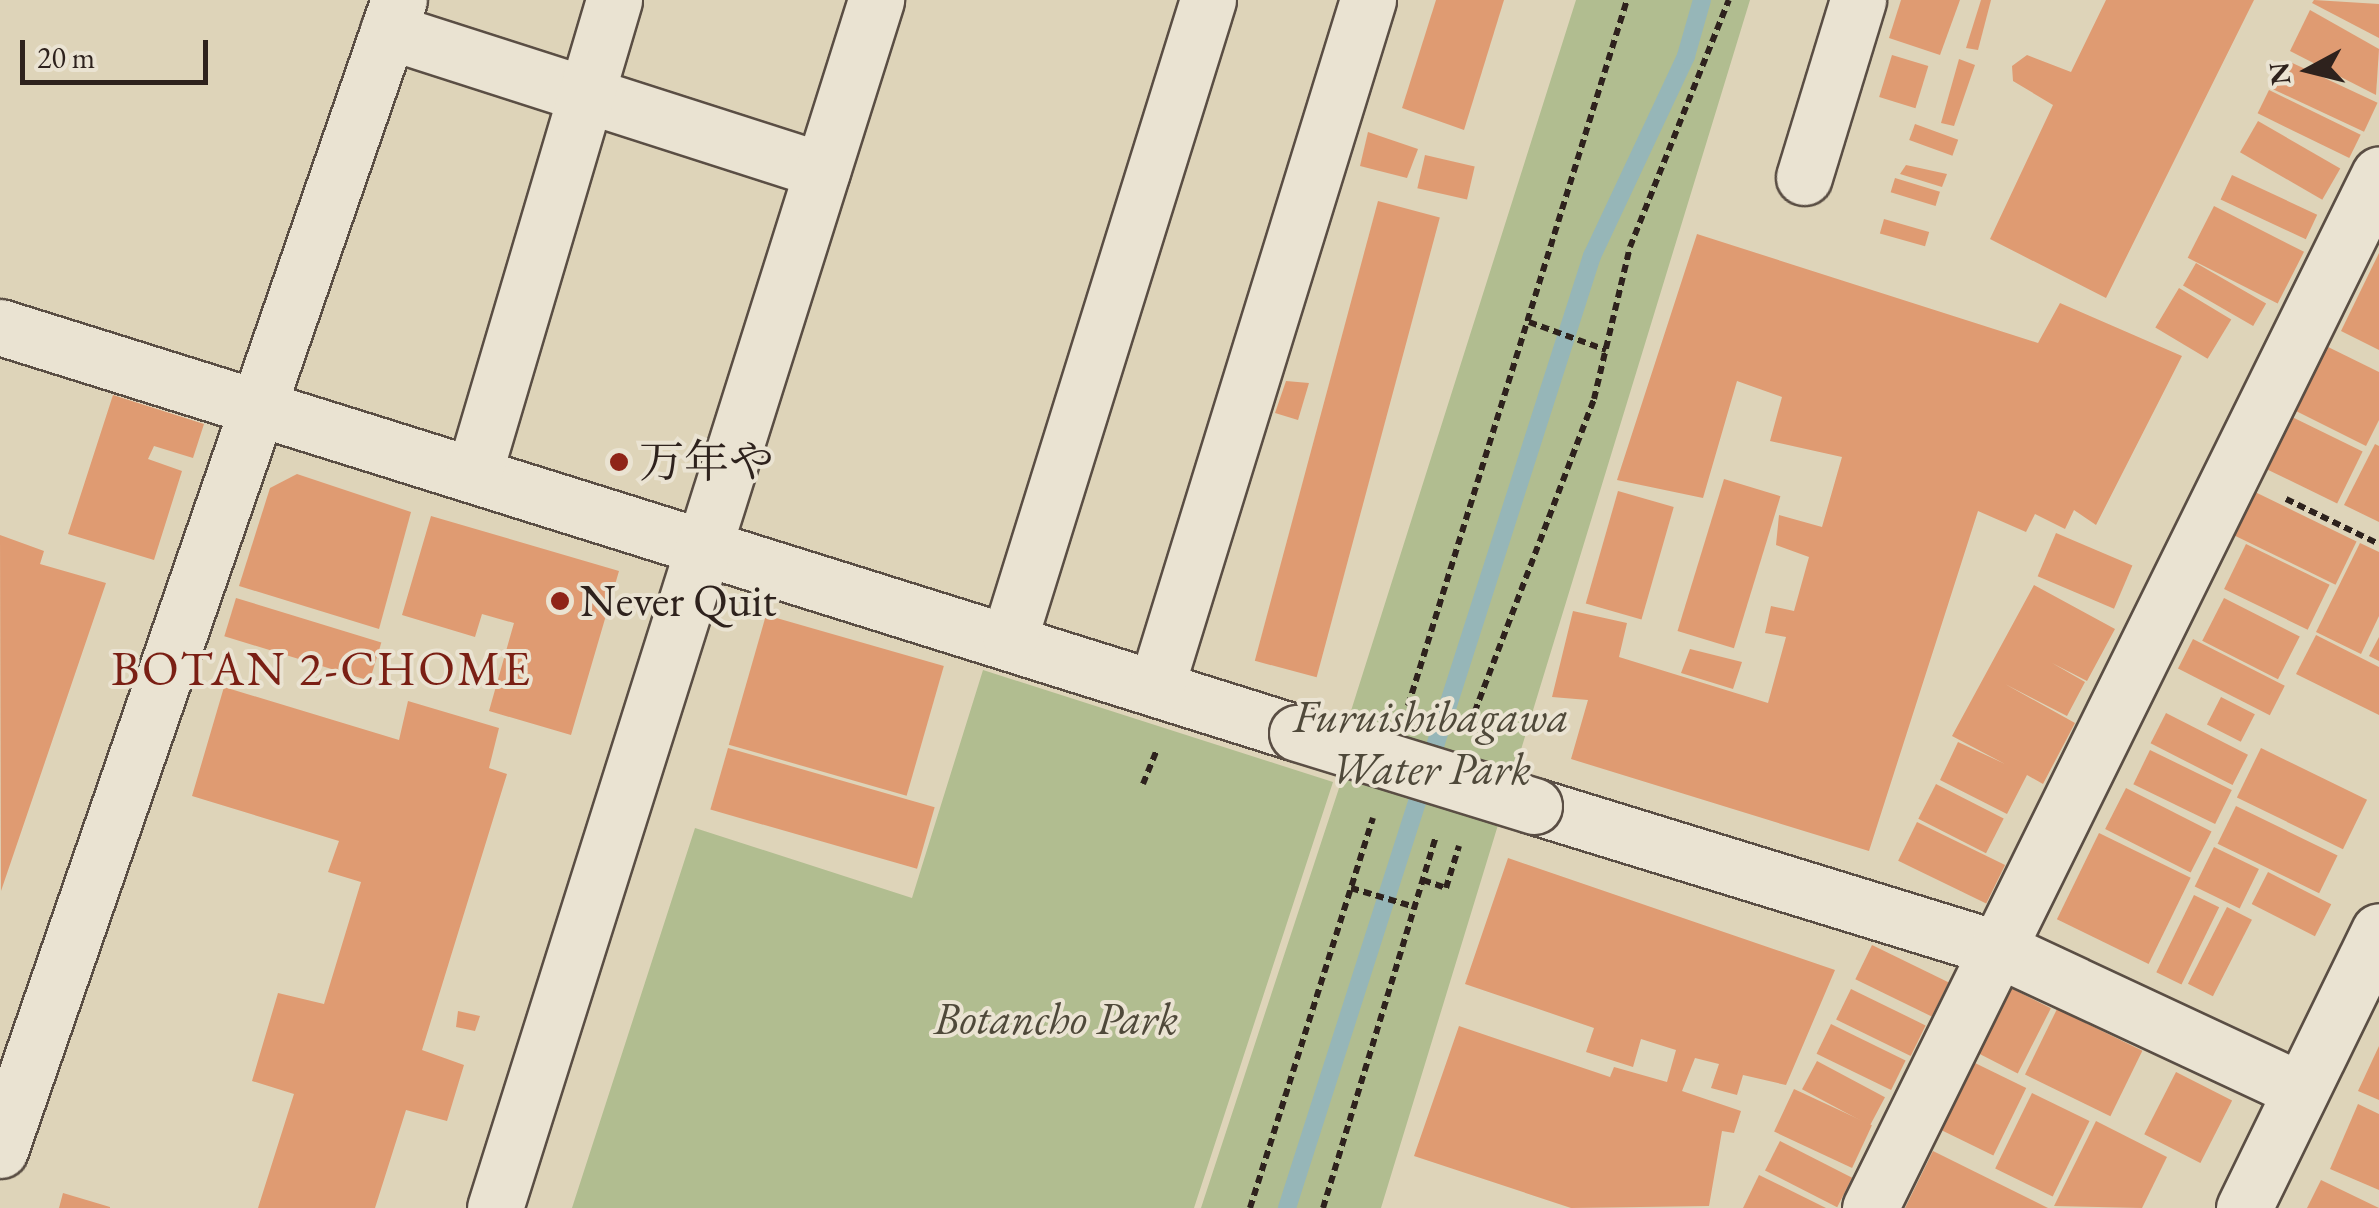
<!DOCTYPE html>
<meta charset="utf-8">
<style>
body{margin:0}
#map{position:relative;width:2379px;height:1208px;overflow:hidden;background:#ded4b9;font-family:"EB Garamond","Noto Serif JP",serif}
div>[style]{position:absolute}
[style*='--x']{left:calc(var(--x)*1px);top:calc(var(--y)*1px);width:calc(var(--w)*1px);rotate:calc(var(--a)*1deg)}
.green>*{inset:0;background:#b1bd90}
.stream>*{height:18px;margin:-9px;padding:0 9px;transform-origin:9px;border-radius:9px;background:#96b6b8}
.building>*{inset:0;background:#df9b72;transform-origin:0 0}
.path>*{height:6px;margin-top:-3px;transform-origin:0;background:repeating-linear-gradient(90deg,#2e221d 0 8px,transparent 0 13px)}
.roads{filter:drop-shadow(2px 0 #5a4e44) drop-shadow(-2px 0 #5a4e44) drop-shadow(0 2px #5a4e44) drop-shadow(0 -2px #5a4e44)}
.minor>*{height:55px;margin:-27.5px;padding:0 27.5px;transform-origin:27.5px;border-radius:27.5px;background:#eae3d2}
.bridges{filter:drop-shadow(2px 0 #5a4e44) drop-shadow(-2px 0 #5a4e44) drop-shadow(0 2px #5a4e44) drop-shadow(0 -2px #5a4e44)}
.minor-bridge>*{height:55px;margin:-27.5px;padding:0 27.5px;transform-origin:27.5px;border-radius:27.5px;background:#eae3d2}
.dots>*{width:28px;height:28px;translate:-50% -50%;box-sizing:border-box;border:5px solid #eae3d2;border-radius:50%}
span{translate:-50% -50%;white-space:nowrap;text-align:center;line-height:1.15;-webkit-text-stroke:8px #eae3d2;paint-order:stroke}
.poi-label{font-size:45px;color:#2e221d}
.left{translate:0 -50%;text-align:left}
.park-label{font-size:45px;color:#4f493a;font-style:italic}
.neighbourhood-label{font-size:48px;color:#7a1f14;letter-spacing:2.5px}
.north{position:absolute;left:2259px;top:20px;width:100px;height:100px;-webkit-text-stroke:8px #eae3d2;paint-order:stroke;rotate:263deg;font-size:28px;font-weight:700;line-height:40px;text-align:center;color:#2e221d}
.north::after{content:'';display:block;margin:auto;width:35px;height:45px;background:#2e221d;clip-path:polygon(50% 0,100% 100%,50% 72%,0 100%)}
.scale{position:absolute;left:20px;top:40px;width:188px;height:45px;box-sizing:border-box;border:5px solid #2e221d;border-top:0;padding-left:12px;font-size:30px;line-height:35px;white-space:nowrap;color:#2e221d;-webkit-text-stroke:8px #eae3d2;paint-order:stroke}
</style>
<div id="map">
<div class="green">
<div style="clip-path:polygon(1576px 0,1750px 0,1381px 1208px,1201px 1208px,1342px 779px,1331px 774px)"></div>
<div style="clip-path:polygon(983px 670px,1333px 782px,1194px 1208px,572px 1208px,695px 828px,912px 898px)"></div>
</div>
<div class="stream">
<div style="--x:1287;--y:1208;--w:1000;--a:-72.24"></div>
<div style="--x:1592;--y:256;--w:221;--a:-64.8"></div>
<div style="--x:1686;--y:56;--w:58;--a:-74.1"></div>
</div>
<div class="building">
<div style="clip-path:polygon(1436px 0,1504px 0,1464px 130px,1402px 108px)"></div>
<div style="clip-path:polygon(1901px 0,1960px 0,1940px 55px,1889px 38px)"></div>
<div style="clip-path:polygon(1981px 0,1991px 0,1978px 50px,1966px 48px)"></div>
<div style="clip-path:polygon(2106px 0,2254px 0,2106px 298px,1990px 239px,2053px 105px,2013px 81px,2012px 66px,2027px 55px,2071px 72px)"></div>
<div style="clip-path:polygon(2314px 0,2379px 4px,2379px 38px,2312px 3px)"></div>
<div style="clip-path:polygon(2310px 10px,2379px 49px,2376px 95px,2290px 51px)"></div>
<div style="left:1892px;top:55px;width:38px;height:44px;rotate:17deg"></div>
<div style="clip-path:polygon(1959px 59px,1975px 65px,1954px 126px,1941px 123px)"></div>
<div style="left:2286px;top:60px;width:101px;height:32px;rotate:25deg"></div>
<div style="left:2269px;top:90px;width:102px;height:26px;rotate:26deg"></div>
<div style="left:2258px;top:121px;width:95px;height:36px;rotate:30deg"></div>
<div style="left:1915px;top:124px;width:46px;height:17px;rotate:20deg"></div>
<div style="clip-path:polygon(1368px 132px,1418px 149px,1407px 178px,1360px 166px)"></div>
<div style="left:1425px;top:155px;width:51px;height:34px;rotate:13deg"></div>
<div style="clip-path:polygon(1906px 165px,1947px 174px,1942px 187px,1900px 174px)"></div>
<div style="left:2232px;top:175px;width:94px;height:27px;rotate:25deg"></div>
<div style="left:1895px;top:178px;width:47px;height:15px;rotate:17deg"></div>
<div style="left:1378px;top:201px;width:64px;height:476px;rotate:15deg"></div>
<div style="left:2214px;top:206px;width:101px;height:58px;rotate:27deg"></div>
<div style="left:1884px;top:219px;width:47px;height:15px;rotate:16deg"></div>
<div style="clip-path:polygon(1697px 234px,2038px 343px,2060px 303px,2182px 356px,2096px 525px,2074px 510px,2065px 529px,2035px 514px,2026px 532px,1978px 511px,1869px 851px,1571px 759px,1588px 700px,1552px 697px,1573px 611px,1627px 623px,1619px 657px,1768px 703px,1786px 637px,1765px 633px,1771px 606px,1794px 611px,1809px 557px,1776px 545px,1779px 515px,1822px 527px,1842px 457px,1770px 441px,1782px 397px,1737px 381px,1703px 498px,1617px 480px)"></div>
<div style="clip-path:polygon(2379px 253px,2379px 350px,2341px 331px)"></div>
<div style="left:2196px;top:263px;width:81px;height:26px;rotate:30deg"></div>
<div style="left:2179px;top:288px;width:61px;height:46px;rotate:31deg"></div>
<div style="clip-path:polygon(2324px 345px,2379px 372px,2379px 420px,2366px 446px,2292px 409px)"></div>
<div style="clip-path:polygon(1286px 381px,1309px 383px,1298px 420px,1275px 413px)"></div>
<div style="clip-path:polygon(113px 395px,204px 424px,193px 458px,154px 446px,148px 459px,182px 471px,154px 560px,68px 534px)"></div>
<div style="left:2288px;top:415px;width:83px;height:58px;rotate:26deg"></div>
<div style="clip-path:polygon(2375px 444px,2379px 446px,2379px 522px,2344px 505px)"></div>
<div style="clip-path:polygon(297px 474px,411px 512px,379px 629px,239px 586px,270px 488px)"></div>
<div style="left:1724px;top:479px;width:59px;height:159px;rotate:17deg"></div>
<div style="left:1618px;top:491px;width:58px;height:117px;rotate:16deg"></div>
<div style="left:2255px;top:492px;width:113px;height:48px;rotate:26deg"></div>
<div style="clip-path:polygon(431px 516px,619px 571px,571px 735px,489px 711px,514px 623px,482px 614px,475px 637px,402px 615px)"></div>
<div style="left:2056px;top:533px;width:83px;height:47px;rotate:23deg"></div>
<div style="clip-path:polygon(0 535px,44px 551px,40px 564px,106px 583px,1px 891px)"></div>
<div style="clip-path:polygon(2360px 543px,2379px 552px,2379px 616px,2361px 654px,2316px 632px)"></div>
<div style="left:2246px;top:544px;width:93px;height:50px;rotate:26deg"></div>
<div style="clip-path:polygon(2034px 585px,2115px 629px,2087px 681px,2052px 663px,2085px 682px,2067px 716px,2005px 684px,2075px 723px,2043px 784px,2027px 775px,2007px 814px,1940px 780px,1958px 742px,2005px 764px,1952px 736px)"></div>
<div style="left:236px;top:598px;width:152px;height:40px;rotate:17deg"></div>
<div style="left:2224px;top:598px;width:85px;height:48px;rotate:27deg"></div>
<div style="left:766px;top:615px;width:185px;height:135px;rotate:16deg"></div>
<div style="clip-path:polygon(2316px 635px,2379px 667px,2379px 715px,2296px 674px)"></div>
<div style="clip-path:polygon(2379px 637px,2379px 661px,2369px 656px)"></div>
<div style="left:2193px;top:639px;width:103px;height:33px;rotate:27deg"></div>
<div style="clip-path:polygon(1690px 649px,1742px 662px,1733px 689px,1681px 673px)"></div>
<div style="clip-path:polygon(224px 687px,399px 740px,408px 701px,499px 728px,489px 768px,507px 774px,422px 1050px,464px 1065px,447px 1121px,406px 1110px,375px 1208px,258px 1208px,294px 1094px,252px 1081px,278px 993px,324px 1004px,361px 882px,328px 872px,339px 841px,192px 796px)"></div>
<div style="left:2221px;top:697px;width:38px;height:31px;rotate:27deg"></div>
<div style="left:2166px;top:713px;width:92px;height:34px;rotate:27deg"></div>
<div style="left:728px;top:748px;width:215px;height:64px;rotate:16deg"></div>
<div style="left:2261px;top:748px;width:118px;height:55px;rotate:26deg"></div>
<div style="left:2150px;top:750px;width:91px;height:38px;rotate:26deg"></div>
<div style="left:1936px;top:784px;width:76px;height:39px;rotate:27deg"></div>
<div style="left:2126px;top:788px;width:96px;height:46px;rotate:27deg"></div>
<div style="left:2236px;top:806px;width:113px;height:42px;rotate:26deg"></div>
<div style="left:1917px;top:822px;width:98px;height:43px;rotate:26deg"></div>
<div style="left:2099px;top:833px;width:102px;height:96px;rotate:26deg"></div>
<div style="left:2214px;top:847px;width:50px;height:44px;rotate:26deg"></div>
<div style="clip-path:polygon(1508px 858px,1835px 970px,1786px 1085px,1743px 1075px,1737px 1095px,1711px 1088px,1719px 1064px,1695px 1058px,1682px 1091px,1741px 1111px,1734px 1133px,1722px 1131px,1709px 1206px,1571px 1208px,1414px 1156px,1459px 1026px,1610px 1077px,1614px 1067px,1667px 1082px,1676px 1050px,1641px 1039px,1633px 1067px,1586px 1052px,1594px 1028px,1465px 984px)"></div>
<div style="left:2268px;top:872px;width:71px;height:36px;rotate:27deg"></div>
<div style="left:2194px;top:895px;width:28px;height:86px;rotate:26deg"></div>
<div style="left:2227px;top:907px;width:28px;height:86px;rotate:27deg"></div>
<div style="left:1872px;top:945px;width:85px;height:38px;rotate:26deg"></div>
<div style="left:2009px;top:987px;width:47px;height:73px;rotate:27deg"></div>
<div style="left:1851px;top:989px;width:83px;height:34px;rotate:26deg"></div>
<div style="left:2057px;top:1009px;width:95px;height:73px;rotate:26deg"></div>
<div style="clip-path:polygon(458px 1011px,480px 1016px,475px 1031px,456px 1027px)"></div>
<div style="left:1831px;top:1024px;width:83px;height:33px;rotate:26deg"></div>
<div style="clip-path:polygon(2379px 1046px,2379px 1100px,2358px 1091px)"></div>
<div style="left:1817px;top:1061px;width:77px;height:32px;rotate:28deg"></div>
<div style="left:1975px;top:1063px;width:57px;height:75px;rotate:26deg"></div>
<div style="left:2176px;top:1072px;width:63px;height:70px;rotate:27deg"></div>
<div style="left:1794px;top:1089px;width:86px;height:47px;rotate:25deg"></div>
<div style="left:2032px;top:1093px;width:64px;height:84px;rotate:26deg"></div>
<div style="clip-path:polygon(2358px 1104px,2379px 1114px,2379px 1190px,2330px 1169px)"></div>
<div style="clip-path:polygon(2096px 1121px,2167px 1157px,2142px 1208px,2054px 1206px)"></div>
<div style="left:1780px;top:1141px;width:81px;height:33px;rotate:27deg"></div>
<div style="clip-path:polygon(1933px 1151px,2048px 1208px,1905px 1208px)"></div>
<div style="clip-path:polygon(1759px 1175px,1826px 1208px,1743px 1208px)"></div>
<div style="clip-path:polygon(2321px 1180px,2379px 1208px,2307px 1208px)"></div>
<div style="clip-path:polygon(63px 1193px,110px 1207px,110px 1208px,59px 1208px)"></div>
</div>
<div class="path">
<div style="--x:1529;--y:322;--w:82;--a:20"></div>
<div style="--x:2286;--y:499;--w:103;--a:25.8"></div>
<div style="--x:1408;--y:706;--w:739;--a:-72.77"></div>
<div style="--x:1470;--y:724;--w:348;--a:-69.1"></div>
<div style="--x:1594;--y:399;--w:156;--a:-76.7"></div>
<div style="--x:1630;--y:247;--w:266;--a:-68.2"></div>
<div style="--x:1143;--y:784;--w:38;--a:-68"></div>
<div style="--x:1423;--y:880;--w:24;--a:19"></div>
<div style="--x:1446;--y:888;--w:44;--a:-72.8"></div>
<div style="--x:1351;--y:888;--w:67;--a:16.5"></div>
<div style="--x:1250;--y:1208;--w:409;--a:-72.5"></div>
<div style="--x:1323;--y:1208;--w:389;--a:-73.1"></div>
</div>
<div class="roads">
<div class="minor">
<div style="--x:388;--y:31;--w:456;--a:17.8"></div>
<div style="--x:1804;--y:177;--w:185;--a:-73"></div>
<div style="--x:0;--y:327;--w:1359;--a:17.38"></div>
<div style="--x:474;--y:473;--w:493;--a:-73.5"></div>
<div style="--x:1010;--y:636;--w:666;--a:-72.71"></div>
<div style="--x:1156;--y:687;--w:719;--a:-72.85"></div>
<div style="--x:1534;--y:806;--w:486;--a:17.1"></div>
<div style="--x:1998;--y:949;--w:334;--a:25"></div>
<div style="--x:0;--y:1150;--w:1217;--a:-70.87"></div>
<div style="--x:495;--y:1208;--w:1267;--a:-72.49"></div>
<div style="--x:1870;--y:1208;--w:1152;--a:-63.77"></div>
<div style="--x:2244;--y:1208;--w:308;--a:-64"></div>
</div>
</div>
<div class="bridges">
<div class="minor-bridge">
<div style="--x:1297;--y:733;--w:248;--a:17.1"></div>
</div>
</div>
<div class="dots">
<div style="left:619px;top:462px;background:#8f2418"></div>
<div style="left:560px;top:601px;background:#8f2418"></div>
</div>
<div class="poi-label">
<span class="left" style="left:639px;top:462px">万年や</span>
<span class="left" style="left:580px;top:601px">Never Quit</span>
</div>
<div class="park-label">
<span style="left:1431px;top:743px">Furuishibagawa<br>Water Park</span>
<span style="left:1056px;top:1019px">Botancho Park</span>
</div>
<div class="neighbourhood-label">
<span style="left:322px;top:669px">BOTAN 2-CHOME</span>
</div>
<div class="north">N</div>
<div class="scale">20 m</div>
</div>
